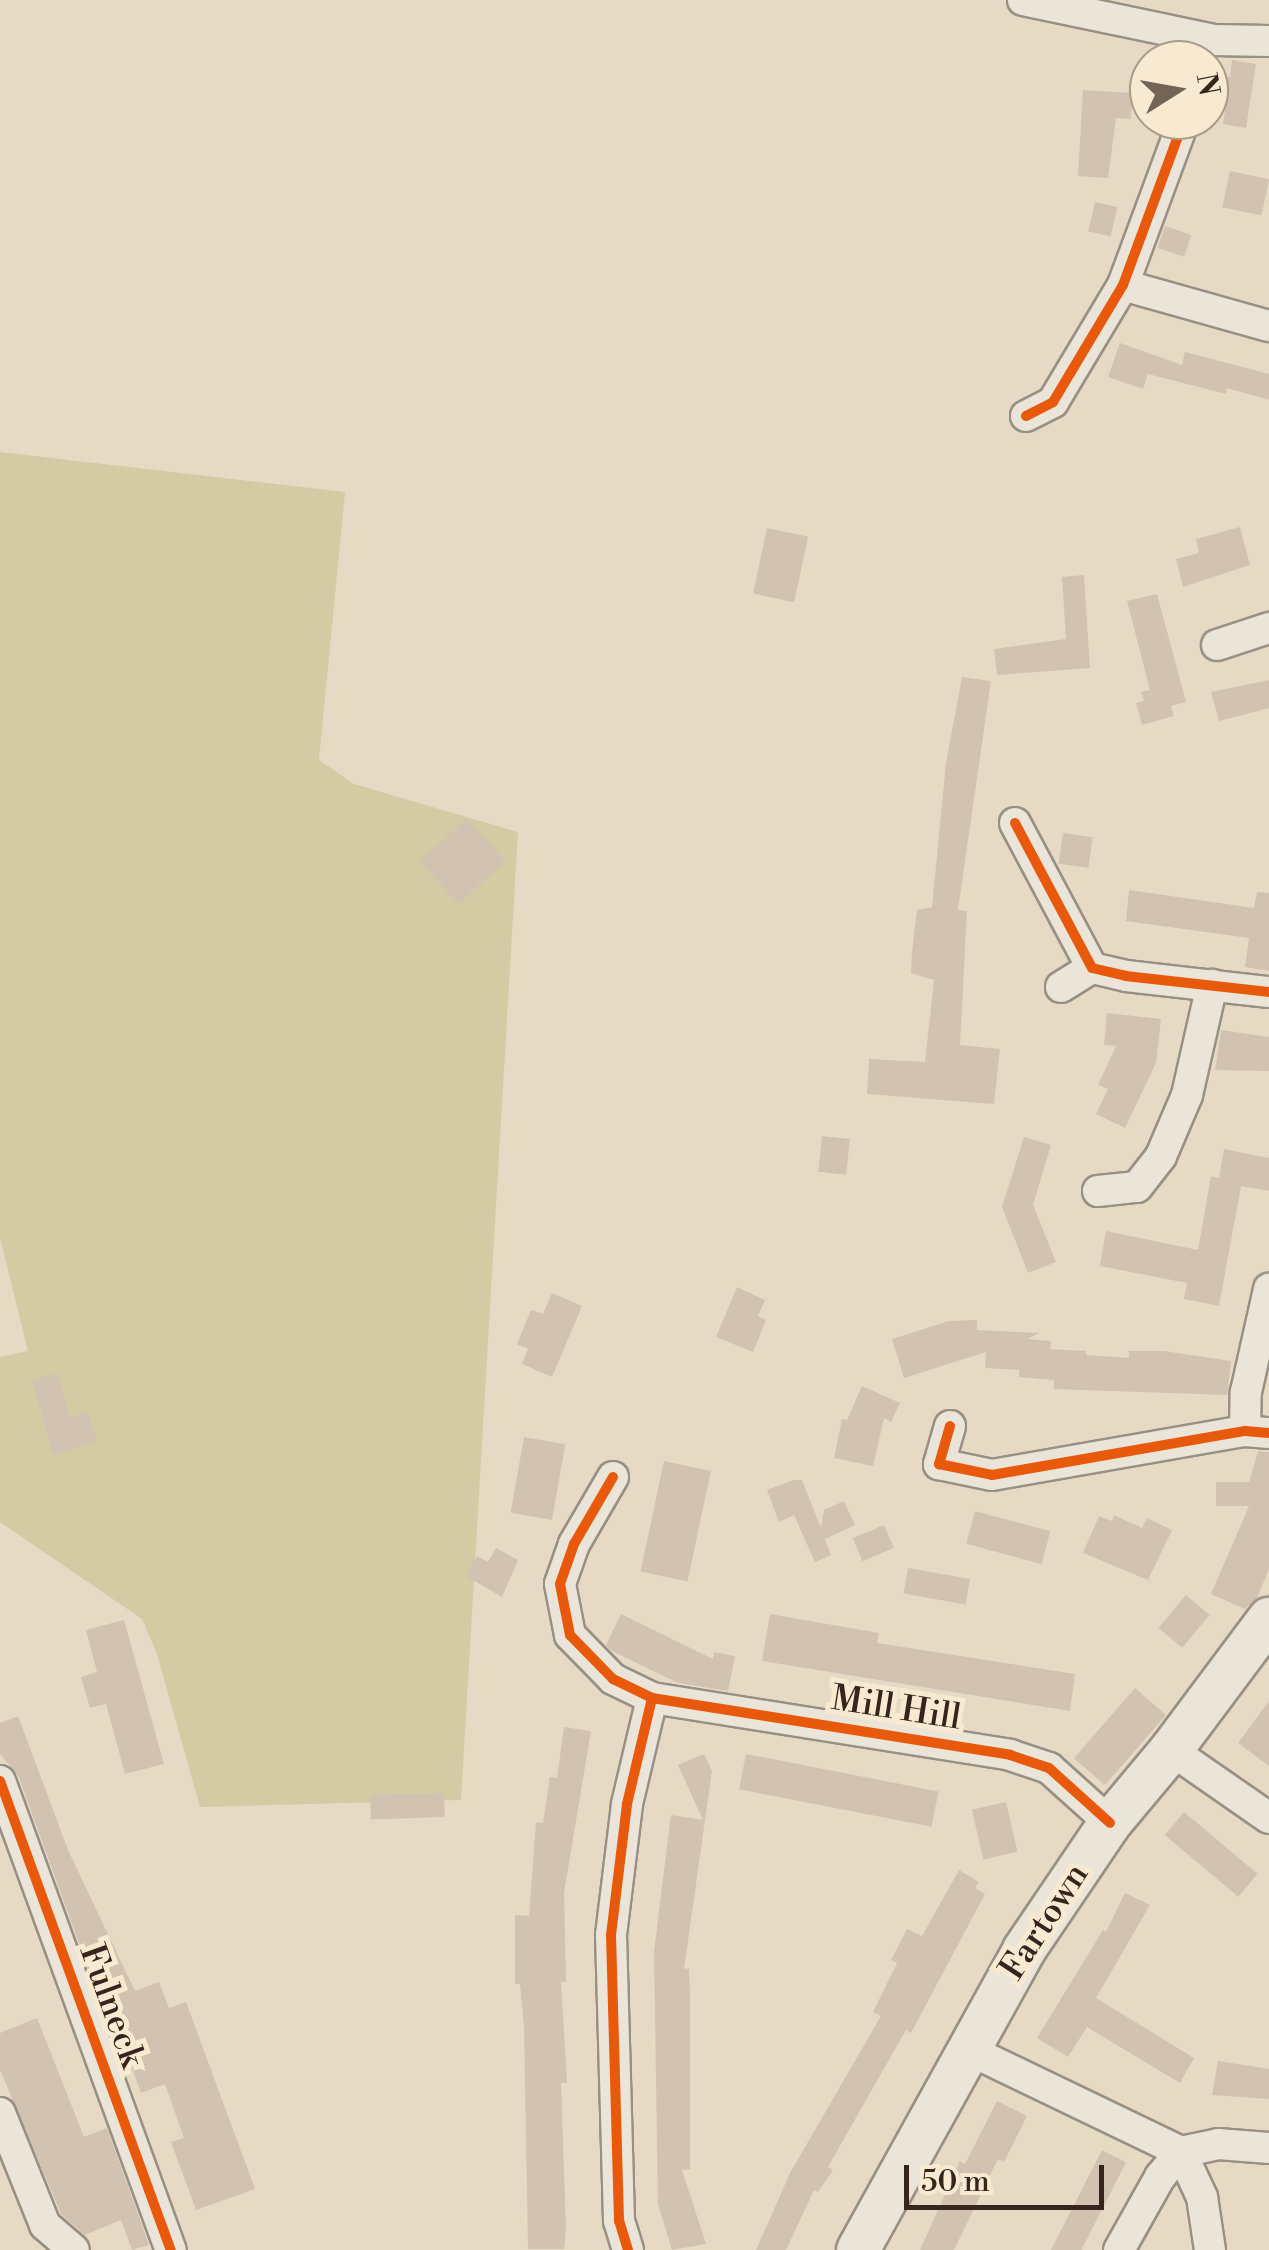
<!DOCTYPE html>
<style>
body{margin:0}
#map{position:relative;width:1269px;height:2250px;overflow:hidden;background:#e6dac5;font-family:"Libre Bodoni",serif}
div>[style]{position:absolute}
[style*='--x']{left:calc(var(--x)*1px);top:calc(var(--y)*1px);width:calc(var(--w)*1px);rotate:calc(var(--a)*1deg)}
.green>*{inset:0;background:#d3cba4}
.building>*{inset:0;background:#d2c2b2;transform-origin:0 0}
.roads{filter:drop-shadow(2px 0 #999084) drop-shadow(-2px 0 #999084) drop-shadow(0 2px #999084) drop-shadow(0 -2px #999084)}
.street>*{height:30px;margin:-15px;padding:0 15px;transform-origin:15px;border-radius:15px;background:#eae4d9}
.secondary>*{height:42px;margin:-21px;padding:0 21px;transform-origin:21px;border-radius:21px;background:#eae4d9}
.cycleway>*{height:10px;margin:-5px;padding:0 5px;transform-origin:5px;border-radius:5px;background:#e8590c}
span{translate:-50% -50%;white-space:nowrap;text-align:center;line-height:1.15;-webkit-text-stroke:10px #f7ead1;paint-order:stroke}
.street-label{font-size:35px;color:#36241d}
.north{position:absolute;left:1129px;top:40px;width:100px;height:100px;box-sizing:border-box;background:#f7ead1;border:2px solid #aa9b89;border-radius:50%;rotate:79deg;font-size:28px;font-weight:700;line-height:40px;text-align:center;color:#36241d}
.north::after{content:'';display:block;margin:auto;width:35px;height:45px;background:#746458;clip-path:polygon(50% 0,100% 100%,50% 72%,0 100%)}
.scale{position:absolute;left:904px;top:2165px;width:200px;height:45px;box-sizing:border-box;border:5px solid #36241d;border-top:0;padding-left:12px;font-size:30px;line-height:35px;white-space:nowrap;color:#36241d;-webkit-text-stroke:8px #f7ead1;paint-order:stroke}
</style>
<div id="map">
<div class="green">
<div style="clip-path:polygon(0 452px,345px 492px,319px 760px,354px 784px,518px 832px,461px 1800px,200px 1807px,157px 1654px,142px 1619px,0 1522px,0 1357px,28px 1351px,0 1238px)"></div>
</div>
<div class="building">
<div style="clip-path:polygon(1232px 60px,1256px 64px,1246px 128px,1223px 124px,1225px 110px,1210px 108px,1216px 75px,1230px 77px)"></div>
<div style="clip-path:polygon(1083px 90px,1132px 93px,1131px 119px,1116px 118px,1108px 178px,1078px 176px)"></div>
<div style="left:1230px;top:171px;width:40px;height:37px;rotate:12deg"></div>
<div style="left:1095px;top:202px;width:23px;height:30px;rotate:13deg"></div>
<div style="left:1165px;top:226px;width:28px;height:23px;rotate:19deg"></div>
<div style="clip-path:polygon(1120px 343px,1182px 365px,1185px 352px,1269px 374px,1269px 400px,1227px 388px,1226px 394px,1148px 374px,1143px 389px,1108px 377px)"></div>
<div style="clip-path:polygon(1240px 527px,1250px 565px,1183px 587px,1176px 559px,1199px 553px,1196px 539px)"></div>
<div style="left:767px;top:528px;width:42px;height:67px;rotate:12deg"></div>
<div style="clip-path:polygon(1084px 575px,1090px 668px,997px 675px,994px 649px,1066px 639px,1062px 577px)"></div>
<div style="clip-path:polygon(1157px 594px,1186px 702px,1171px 706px,1174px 716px,1142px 725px,1136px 703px,1144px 701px,1141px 692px,1150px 690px,1127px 601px)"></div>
<div style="clip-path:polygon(962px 677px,991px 681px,958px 910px,967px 911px,960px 1045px,1000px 1049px,994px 1104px,867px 1094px,869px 1059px,925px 1062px,934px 980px,911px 973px,912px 952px,917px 910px,932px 907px,946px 763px)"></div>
<div style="clip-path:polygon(1269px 680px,1269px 708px,1219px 721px,1211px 692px)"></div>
<div style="left:466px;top:819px;width:57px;height:63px;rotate:47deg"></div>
<div style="left:1063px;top:833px;width:30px;height:31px;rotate:8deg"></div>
<div style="clip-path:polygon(1129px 890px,1254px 908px,1257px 892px,1269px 893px,1269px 971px,1245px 967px,1249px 938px,1126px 921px)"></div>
<div style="clip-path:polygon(1107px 1013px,1161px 1019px,1156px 1063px,1125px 1128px,1096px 1114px,1108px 1089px,1098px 1085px,1116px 1046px,1104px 1045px)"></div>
<div style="clip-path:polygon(1221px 1030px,1269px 1037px,1269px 1071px,1215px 1070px)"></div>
<div style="left:822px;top:1136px;width:28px;height:36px;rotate:6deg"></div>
<div style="clip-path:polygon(1024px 1137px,1051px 1145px,1033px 1205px,1056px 1262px,1028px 1273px,1002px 1207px)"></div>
<div style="clip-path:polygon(1224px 1149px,1269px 1158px,1269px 1191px,1241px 1186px,1219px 1306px,1184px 1299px,1187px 1283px,1100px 1266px,1106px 1231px,1198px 1250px,1211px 1176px,1219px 1178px)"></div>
<div style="clip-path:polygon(737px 1287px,765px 1300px,758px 1316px,766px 1320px,753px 1352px,716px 1337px)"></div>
<div style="clip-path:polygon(552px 1293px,582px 1306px,552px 1377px,522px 1364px,528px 1349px,517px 1344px,531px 1310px,543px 1314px)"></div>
<div style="clip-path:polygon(977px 1320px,977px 1330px,1039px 1333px,1027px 1339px,1051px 1341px,1050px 1349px,1086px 1351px,1086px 1355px,1129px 1358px,1129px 1351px,1164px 1351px,1231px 1361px,1227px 1395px,1054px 1389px,1054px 1380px,1019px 1377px,1019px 1370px,985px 1368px,986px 1352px,904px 1378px,892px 1339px,949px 1321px)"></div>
<div style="clip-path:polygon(58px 1373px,70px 1417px,88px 1412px,97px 1441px,53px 1454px,32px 1380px)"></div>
<div style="clip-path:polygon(862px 1386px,900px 1403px,891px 1422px,884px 1418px,873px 1466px,834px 1458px,842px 1419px,847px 1420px)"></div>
<div style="left:524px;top:1437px;width:42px;height:77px;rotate:10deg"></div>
<div style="clip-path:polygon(1258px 1451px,1269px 1452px,1269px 1569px,1257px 1598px,1245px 1609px,1211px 1594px,1249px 1506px,1216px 1506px,1216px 1482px,1249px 1482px)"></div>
<div style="left:664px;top:1461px;width:48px;height:113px;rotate:12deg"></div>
<div style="clip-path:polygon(793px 1480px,802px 1480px,821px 1528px,824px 1510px,844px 1501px,855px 1525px,825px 1539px,831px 1555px,815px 1562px,794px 1515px,779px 1522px,767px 1490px)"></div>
<div style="left:975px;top:1511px;width:78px;height:34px;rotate:15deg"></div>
<div style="clip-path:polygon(1114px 1515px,1142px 1528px,1147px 1518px,1172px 1530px,1148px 1580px,1083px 1553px,1099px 1516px,1112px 1521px)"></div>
<div style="left:884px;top:1525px;width:25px;height:34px;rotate:67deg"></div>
<div style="clip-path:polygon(496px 1548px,518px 1560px,502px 1597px,466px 1576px,477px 1556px,488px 1562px)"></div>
<div style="left:908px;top:1568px;width:63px;height:26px;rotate:10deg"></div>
<div style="left:1186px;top:1595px;width:31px;height:43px;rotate:40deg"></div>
<div style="clip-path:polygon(621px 1614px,713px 1659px,714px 1652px,735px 1656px,728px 1691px,678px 1683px,612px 1651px,606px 1645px)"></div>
<div style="clip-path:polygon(770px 1614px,879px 1633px,877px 1643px,1075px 1674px,1070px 1711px,762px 1661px)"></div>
<div style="clip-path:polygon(124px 1620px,164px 1764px,125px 1774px,106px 1704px,90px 1708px,81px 1677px,97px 1672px,86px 1630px)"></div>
<div style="left:1135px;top:1688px;width:41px;height:93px;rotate:41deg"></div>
<div style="clip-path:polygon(1269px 1701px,1269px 1766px,1238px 1743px)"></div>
<div style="clip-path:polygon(18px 1716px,68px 1850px,135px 1991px,159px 1982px,169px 2008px,186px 2002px,255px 2189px,196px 2210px,171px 2142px,184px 2138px,165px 2084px,141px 2093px,99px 1979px,93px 1982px,18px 1775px,0 1754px,0 1723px)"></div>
<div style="clip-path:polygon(564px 1727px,591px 1731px,564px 1893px,566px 1982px,561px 1982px,567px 2083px,561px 2083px,566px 2231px,564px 2249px,528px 2249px,524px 2026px,520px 1984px,515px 1984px,515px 1915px,529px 1916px,536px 1822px,543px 1823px,550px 1777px,557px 1778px)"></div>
<div style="clip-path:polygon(704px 1754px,712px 1771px,684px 1969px,689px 1968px,690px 1994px,690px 2169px,682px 2170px,706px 2244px,672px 2250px,658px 2204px,654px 1952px,671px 1815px,703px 1820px,678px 1765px)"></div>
<div style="left:746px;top:1754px;width:196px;height:36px;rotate:11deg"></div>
<div style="left:444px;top:1793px;width:24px;height:74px;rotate:88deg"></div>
<div style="left:1006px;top:1802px;width:51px;height:35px;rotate:77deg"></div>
<div style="left:1184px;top:1812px;width:96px;height:30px;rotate:40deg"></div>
<div style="clip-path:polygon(959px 1870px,979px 1882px,975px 1888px,985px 1894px,911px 2033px,906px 2030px,828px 2167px,833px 2170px,818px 2192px,814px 2190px,786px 2250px,756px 2250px,790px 2173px,881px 2016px,873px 2012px,897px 1963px,891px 1960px,907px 1929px,922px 1936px)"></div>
<div style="clip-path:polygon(1125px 1893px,1150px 1905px,1096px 1998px,1194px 2058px,1180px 2083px,1087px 2027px,1068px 2057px,1037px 2038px,1103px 1930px,1106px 1932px)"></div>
<div style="clip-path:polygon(37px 2018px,84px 2137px,107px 2128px,149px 2245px,132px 2250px,121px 2220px,85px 2235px,61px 2214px,0 2070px,0 2033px)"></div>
<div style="clip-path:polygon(1218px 2061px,1269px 2069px,1269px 2099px,1212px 2095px)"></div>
<div style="clip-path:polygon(997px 2101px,1027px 2116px,1004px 2162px,998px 2159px,954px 2250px,920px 2250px,960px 2161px,965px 2164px)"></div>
<div style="left:1102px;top:2150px;width:27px;height:112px;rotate:27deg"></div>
</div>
<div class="roads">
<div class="street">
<div style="--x:1023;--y:0;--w:195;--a:11.8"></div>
<div style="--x:1214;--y:40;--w:55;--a:1"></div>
<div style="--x:1123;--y:285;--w:152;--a:15.7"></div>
<div style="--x:1026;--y:416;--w:30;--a:-27"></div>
<div style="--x:1053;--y:402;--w:136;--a:-59.1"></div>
<div style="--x:1123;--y:285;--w:176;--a:-69.7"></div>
<div style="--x:1217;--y:645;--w:55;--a:-18.1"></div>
<div style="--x:1015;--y:823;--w:164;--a:62"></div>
<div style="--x:1092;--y:968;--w:35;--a:13"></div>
<div style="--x:1126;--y:976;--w:144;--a:6.4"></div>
<div style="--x:1061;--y:987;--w:36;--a:-32"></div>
<div style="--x:1098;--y:1191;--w:39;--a:-6"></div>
<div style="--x:1137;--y:1187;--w:39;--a:-52"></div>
<div style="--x:1161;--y:1156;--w:66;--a:-66.9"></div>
<div style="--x:1187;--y:1095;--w:113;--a:-77.2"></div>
<div style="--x:950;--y:1426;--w:40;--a:106"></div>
<div style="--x:939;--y:1464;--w:54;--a:11.7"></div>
<div style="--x:992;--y:1475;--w:257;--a:-9.9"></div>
<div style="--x:1245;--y:1431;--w:24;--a:5"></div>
<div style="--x:1245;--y:1431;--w:39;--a:-89"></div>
<div style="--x:1246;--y:1392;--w:106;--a:-77.4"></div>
<div style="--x:613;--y:1477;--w:78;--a:120.2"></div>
<div style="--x:574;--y:1544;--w:42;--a:109.3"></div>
<div style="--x:560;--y:1584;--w:52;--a:78.9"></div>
<div style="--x:570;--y:1635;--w:62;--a:45.7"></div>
<div style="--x:613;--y:1679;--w:43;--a:26"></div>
<div style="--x:652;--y:1698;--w:363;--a:9"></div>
<div style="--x:1010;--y:1755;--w:41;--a:18.4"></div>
<div style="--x:1049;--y:1768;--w:82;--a:42"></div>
<div style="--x:1171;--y:1750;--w:119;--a:34.8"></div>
<div style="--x:0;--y:1781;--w:499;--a:70"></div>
<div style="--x:967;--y:2049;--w:237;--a:25.7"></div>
<div style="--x:0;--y:2113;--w:121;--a:68.1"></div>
<div style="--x:45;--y:2225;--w:38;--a:41"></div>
<div style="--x:1181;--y:2152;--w:50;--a:65"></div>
<div style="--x:1202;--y:2197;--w:54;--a:81.4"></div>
<div style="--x:1181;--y:2152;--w:38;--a:-12"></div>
<div style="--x:1218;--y:2144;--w:51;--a:4.5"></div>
<div style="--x:628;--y:2250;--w:30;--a:-107"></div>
<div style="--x:619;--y:2221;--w:286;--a:-91.6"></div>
<div style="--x:611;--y:1935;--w:132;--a:-83"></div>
<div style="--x:627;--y:1804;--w:109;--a:-76.7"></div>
<div style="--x:1119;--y:2250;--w:84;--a:-60.7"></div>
<div style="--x:1160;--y:2177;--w:33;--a:-50"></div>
</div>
<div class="secondary">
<div style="--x:858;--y:2250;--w:343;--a:-61"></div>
<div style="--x:1024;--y:1950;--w:153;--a:-55.9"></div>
<div style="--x:1110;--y:1823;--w:95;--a:-50.1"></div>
<div style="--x:1171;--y:1750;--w:164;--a:-53.2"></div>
</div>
</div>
<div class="cycleway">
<div style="--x:1026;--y:416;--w:30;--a:-27"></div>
<div style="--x:1053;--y:402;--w:136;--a:-59.1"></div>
<div style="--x:1123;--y:285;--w:176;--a:-69.7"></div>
<div style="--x:1015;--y:823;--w:164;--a:62"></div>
<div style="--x:1092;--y:968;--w:35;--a:13"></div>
<div style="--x:1126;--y:976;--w:144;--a:6.4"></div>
<div style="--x:950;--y:1426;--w:40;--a:106"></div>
<div style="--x:939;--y:1464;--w:54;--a:11.7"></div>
<div style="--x:992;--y:1475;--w:257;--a:-9.9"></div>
<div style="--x:1245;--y:1431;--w:24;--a:5"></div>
<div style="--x:613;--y:1477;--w:78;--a:120.2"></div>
<div style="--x:574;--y:1544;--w:42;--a:109.3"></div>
<div style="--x:560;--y:1584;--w:52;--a:78.9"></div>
<div style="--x:570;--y:1635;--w:62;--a:45.7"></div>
<div style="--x:613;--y:1679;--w:43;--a:26"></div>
<div style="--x:652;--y:1698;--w:363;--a:9"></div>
<div style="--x:1010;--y:1755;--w:41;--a:18.4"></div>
<div style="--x:1049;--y:1768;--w:82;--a:42"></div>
<div style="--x:0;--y:1781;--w:499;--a:70"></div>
<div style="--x:628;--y:2250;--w:30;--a:-107"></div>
<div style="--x:619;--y:2221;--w:286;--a:-91.6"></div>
<div style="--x:611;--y:1935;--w:132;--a:-83"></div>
<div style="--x:627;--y:1804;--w:109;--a:-76.7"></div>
</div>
<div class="street-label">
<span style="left:896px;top:1709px;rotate:9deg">Mill Hill</span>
<span style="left:1045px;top:1922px;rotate:-57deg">Fartown</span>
<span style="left:111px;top:2006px;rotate:70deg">Fulneck</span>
</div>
<div class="north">N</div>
<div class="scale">50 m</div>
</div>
